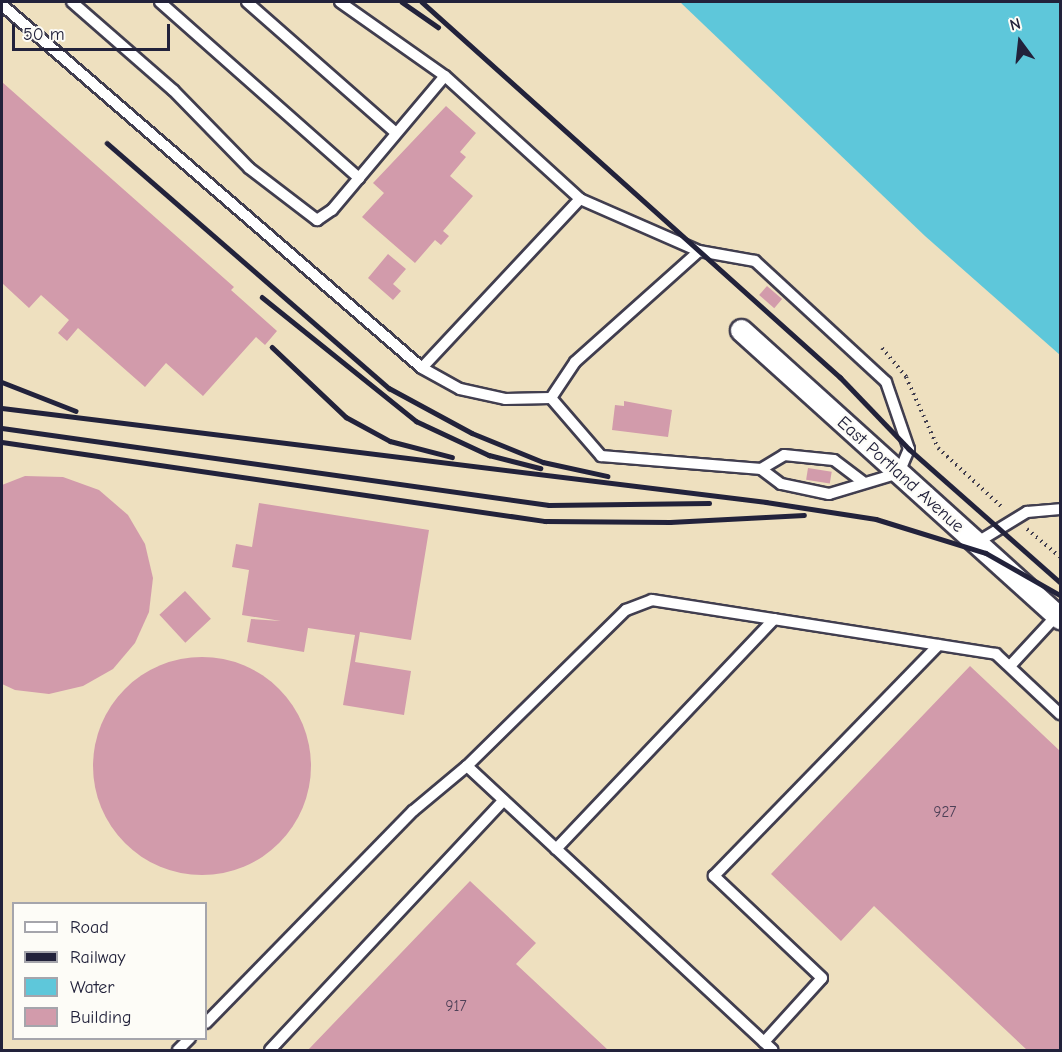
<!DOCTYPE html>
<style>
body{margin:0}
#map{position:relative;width:1062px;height:1052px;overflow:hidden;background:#eee0bf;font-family:"Comic Neue",sans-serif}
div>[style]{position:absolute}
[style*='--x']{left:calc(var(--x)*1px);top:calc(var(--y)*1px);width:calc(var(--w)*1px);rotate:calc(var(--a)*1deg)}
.water>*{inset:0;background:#5ec7da}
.building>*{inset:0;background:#d29bab;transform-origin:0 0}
.round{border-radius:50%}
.path>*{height:4px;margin-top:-2px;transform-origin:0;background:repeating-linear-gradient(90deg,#413e4f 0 1.5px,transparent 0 6px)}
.roads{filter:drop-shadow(2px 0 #413e4f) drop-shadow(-2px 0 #413e4f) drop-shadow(0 2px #413e4f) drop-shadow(0 -2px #413e4f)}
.service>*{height:10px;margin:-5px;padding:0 5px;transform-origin:5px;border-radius:5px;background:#fff}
.minor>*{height:21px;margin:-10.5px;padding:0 10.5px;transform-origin:10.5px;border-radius:10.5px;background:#fff}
.rail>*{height:4.5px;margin:-2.25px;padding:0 2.25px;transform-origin:2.25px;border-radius:2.25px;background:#22223b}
span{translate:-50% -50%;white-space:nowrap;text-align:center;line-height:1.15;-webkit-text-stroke:4.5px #fdfcf7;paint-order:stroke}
.number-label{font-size:15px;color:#4e4057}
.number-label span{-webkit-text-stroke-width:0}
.street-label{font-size:18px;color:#22223b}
.frame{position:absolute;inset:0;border:3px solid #22223b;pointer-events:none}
.legend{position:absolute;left:12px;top:902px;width:195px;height:138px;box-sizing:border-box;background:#fdfcf7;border:2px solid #a5a5ac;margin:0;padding:8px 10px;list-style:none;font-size:18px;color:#22223b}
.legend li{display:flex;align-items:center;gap:12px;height:30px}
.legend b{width:30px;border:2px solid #a5a5ac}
.north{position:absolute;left:990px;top:12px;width:60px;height:60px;-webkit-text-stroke:4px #fdfcf7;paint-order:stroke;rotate:345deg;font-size:16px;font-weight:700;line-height:24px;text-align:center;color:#22223b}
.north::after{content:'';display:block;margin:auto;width:21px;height:27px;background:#22223b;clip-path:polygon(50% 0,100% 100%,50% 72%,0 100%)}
.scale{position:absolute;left:12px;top:24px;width:158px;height:27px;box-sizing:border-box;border:3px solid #22223b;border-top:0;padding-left:8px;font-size:18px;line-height:21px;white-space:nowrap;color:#22223b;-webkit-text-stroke:4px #fdfcf7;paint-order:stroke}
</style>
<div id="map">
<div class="water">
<div style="clip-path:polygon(680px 2px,1060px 2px,1060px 355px,925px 236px)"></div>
</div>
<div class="building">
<div style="clip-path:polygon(2px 82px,234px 287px,231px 290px,277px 331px,265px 345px,256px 337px,203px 396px,166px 363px,145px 387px,78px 328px,67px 341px,58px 333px,69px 320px,41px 295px,29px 308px,2px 283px)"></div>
<div style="clip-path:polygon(446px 106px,476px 133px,460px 152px,466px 157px,450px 176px,473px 196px,443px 231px,449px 236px,441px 245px,435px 240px,415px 263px,362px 217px,384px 193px,373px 183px)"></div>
<div style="clip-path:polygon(388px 254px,406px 269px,393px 284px,401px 291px,393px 300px,368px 278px)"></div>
<div style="left:767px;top:286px;width:20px;height:12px;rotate:41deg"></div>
<div style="clip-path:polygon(624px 401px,672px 410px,668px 437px,612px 430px,615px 405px,624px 406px)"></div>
<div style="left:808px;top:468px;width:24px;height:12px;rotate:9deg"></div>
<div style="clip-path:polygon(25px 476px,63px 477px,99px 490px,128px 515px,145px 544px,153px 578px,149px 612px,135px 643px,113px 669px,83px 686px,49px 694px,15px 690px,2px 684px,2px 485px)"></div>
<div style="clip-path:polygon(259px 503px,429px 530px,411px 640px,360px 632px,355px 662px,411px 671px,404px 715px,343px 705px,355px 635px,308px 628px,304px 652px,247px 642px,251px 619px,281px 621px,242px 615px,249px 570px,232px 567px,236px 544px,252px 547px)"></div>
<div style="left:185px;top:591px;width:38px;height:35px;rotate:47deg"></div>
<div class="round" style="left:93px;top:657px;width:218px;height:218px"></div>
<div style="clip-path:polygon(970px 666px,1060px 751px,1060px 1050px,1027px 1050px,874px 906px,841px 941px,771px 874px)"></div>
<div style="clip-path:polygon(470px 881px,536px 943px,516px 964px,608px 1050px,308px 1050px)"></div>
</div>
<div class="path">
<div style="--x:882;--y:348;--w:38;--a:50"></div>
<div style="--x:906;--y:377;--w:78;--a:65.7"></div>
<div style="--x:938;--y:448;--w:88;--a:42.7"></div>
<div style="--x:1027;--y:529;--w:43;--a:40.3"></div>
</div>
<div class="roads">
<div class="service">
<div style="--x:72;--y:2;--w:134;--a:41.1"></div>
<div style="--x:173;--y:90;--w:109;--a:45.7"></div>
<div style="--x:249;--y:168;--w:86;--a:37.4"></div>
<div style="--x:317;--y:220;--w:18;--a:-34"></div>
<div style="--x:332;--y:210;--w:175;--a:-49.9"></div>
<div style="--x:160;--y:2;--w:266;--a:41.5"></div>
<div style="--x:247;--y:2;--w:198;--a:41.3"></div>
<div style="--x:340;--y:2;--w:128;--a:35.2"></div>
<div style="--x:445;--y:76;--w:183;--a:42.3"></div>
<div style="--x:580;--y:199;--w:231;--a:133.1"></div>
<div style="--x:422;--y:368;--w:43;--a:28.9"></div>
<div style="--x:460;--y:389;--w:46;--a:12.5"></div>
<div style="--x:505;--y:399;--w:46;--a:-1.2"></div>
<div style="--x:551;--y:398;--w:77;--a:49.2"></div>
<div style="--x:601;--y:456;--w:161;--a:4.6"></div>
<div style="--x:761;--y:469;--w:27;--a:-31"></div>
<div style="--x:784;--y:455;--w:50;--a:5.7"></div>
<div style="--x:834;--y:460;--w:36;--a:37"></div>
<div style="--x:2;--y:5;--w:555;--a:40.84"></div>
<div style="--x:580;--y:199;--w:130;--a:23.6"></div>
<div style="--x:699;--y:251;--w:57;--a:10.1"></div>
<div style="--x:755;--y:261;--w:178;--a:42.7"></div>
<div style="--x:886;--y:382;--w:71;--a:71.1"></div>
<div style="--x:909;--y:449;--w:26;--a:113"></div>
<div style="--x:899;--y:473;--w:73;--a:163.3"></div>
<div style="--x:829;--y:494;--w:49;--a:-168.2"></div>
<div style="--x:781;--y:484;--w:25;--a:-143"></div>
<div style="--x:551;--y:398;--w:43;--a:-56.3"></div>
<div style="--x:575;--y:362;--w:166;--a:-41.8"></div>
<div style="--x:976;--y:543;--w:60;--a:-31.3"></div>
<div style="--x:1027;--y:512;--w:33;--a:-5"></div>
<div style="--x:1010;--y:666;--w:69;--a:-47.3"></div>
<div style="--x:467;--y:766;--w:417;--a:42.9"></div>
<div style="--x:556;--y:849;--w:317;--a:-46.5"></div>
<div style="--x:206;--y:1023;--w:296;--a:-45.7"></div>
<div style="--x:413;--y:811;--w:70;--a:-39.8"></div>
<div style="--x:467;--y:766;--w:223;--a:-44.5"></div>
<div style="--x:626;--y:610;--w:28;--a:-21"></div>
<div style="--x:652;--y:600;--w:348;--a:8.9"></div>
<div style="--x:996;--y:654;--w:88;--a:43.2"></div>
<div style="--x:764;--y:1042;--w:86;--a:-47.8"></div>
<div style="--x:822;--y:978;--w:149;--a:-136.6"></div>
<div style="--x:714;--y:876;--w:322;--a:-45.8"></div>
<div style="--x:178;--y:1050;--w:17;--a:-45"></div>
<div style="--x:270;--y:1050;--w:342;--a:-46.9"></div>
</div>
<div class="minor">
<div style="--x:741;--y:330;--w:430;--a:42.1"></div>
</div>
</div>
<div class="rail">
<div style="--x:402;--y:2;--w:44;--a:34.8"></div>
<div style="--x:422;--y:2;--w:562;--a:41.9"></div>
<div style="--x:840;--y:377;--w:100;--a:46.2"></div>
<div style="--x:909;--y:449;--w:201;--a:41.4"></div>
<div style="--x:107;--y:143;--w:374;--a:41"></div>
<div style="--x:389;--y:388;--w:94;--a:28.5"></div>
<div style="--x:472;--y:433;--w:77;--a:22.2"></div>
<div style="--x:543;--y:462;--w:66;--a:12.3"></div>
<div style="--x:262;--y:297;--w:198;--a:38.8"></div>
<div style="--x:416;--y:421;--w:81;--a:25"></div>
<div style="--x:489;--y:455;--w:53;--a:14.3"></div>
<div style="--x:272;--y:347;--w:102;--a:43.4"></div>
<div style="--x:346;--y:417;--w:50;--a:28.6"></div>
<div style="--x:390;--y:441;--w:64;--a:14.5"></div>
<div style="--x:2;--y:382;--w:79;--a:21.4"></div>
<div style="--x:2;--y:408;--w:770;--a:7.01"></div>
<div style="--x:766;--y:502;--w:111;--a:8.8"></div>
<div style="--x:876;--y:519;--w:115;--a:17.2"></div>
<div style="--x:986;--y:553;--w:85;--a:29.6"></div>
<div style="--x:2;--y:428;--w:552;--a:8.01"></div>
<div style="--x:549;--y:505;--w:160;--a:-0.7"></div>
<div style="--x:2;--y:442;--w:549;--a:8.28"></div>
<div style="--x:545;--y:521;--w:125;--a:0.5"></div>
<div style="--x:670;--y:522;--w:134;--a:-3"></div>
</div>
<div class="number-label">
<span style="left:945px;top:813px">927</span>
<span style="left:456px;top:1007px">917</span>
</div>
<div class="street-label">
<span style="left:900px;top:475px;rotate:42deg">East Portland Avenue</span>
</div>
<div class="frame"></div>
<ul class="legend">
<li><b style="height:8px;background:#fff"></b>Road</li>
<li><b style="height:8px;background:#22223b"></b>Railway</li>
<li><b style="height:16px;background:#5ec7da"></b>Water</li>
<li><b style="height:16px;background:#d29bab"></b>Building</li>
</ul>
<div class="north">N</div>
<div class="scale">50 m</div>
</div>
